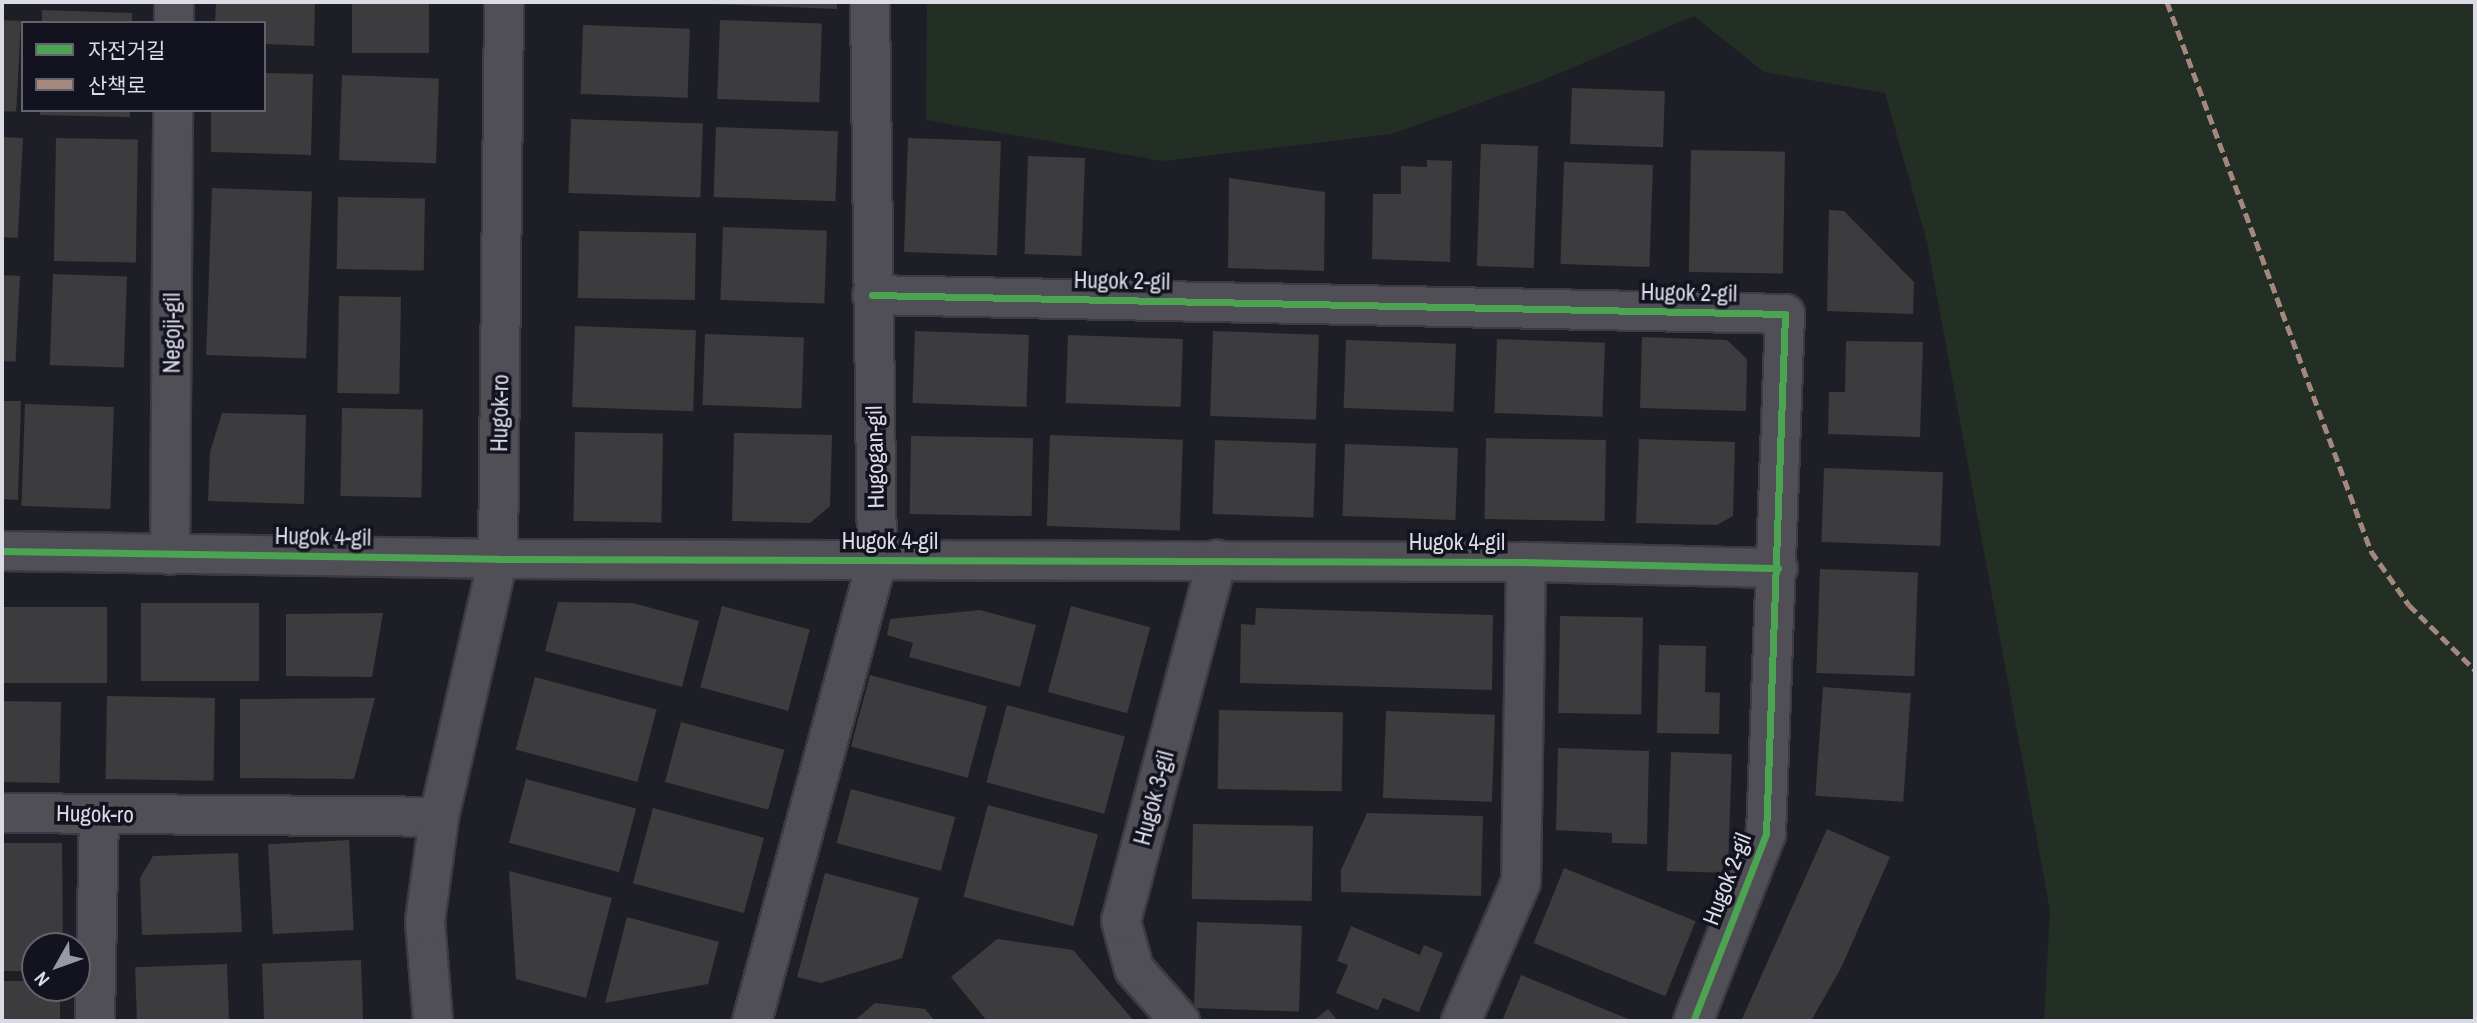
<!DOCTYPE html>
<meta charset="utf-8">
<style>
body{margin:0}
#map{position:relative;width:2477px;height:1023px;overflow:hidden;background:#1e1f26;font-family:"Archivo Narrow","Noto Sans KR",sans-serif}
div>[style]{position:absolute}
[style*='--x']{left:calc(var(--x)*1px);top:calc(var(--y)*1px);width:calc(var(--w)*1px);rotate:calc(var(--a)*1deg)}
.green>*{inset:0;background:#232f24}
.building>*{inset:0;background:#3c3b3d;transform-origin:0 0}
.roads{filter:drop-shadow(2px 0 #3b3b41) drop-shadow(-2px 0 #3b3b41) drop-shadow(0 2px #3b3b41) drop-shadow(0 -2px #3b3b41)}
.minor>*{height:38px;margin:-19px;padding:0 19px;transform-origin:19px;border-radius:19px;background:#4f4f55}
.quiet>*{height:5px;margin-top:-2.5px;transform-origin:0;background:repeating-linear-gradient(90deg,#a5887d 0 10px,transparent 0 15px)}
.cycleway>*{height:7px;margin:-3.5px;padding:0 3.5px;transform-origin:3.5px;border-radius:3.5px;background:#4ca352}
span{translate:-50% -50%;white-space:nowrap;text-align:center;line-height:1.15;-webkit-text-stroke:7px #12131f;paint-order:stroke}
.street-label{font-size:23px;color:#dadbe5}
.frame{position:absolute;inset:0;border:4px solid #dadbe5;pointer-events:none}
.legend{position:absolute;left:21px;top:21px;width:245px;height:91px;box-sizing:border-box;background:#12131f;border:2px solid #62636e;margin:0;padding:9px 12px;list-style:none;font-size:21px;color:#dadbe5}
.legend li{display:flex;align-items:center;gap:14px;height:35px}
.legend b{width:35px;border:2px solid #62636e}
.north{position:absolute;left:21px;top:932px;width:70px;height:70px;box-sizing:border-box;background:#12131f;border:2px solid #62636e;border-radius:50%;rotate:230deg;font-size:19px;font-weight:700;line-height:28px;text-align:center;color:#dadbe5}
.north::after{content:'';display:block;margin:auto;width:24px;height:32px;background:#9899a2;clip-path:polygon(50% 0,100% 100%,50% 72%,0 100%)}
</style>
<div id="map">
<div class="green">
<div style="clip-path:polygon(927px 2px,2475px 2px,2475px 1021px,2044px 1021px,2050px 910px,1927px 242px,1885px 93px,1764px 72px,1694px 16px,1536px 83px,1391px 134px,1163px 161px,926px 120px)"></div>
</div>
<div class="building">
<div style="clip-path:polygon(216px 2px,315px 2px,314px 46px,264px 44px,264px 23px,215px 23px)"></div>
<div style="left:352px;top:2px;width:77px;height:51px"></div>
<div style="clip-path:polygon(711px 2px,837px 2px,837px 9px,711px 4px)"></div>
<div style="clip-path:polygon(42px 10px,132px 13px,132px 23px,42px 23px)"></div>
<div style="left:2px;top:20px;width:19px;height:91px;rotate:3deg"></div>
<div style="left:720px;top:20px;width:102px;height:79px;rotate:2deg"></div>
<div style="left:583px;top:25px;width:107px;height:69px;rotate:2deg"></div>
<div style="clip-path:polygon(264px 73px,313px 74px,311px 155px,211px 152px,211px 110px,264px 110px)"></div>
<div style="left:342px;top:75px;width:97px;height:85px;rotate:2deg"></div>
<div style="left:1572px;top:88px;width:93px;height:56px;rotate:2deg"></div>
<div style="clip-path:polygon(40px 110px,130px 110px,130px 117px,40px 115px)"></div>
<div style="left:571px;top:119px;width:132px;height:74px;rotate:2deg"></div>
<div style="left:716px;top:127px;width:122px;height:70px;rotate:2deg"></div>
<div style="left:2px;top:137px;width:21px;height:100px;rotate:3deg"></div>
<div style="left:56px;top:138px;width:82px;height:123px;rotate:1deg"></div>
<div style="left:908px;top:138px;width:93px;height:114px;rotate:2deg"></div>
<div style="left:1481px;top:144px;width:57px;height:122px;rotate:2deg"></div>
<div style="left:1691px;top:150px;width:94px;height:122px;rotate:1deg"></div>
<div style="left:1028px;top:156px;width:57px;height:98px;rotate:2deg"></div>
<div style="clip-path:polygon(1427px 160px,1452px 161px,1450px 262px,1372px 259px,1373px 194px,1401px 194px,1401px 166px,1427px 167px)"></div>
<div style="left:1564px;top:162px;width:89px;height:102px;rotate:2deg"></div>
<div style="clip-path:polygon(1229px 178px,1325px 192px,1324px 271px,1228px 268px)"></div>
<div style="left:212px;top:188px;width:100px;height:167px;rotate:2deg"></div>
<div style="left:338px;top:197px;width:87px;height:72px;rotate:1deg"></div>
<div style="clip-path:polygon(1829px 210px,1844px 211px,1914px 282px,1913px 314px,1827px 311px)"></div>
<div style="left:723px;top:227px;width:104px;height:73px;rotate:2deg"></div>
<div style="left:579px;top:231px;width:117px;height:67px;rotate:1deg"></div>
<div style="left:53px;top:274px;width:74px;height:91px;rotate:2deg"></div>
<div style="left:2px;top:275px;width:18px;height:86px;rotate:3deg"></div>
<div style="left:339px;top:296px;width:62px;height:97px;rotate:1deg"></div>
<div style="left:575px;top:326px;width:121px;height:81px;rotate:2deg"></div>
<div style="left:915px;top:331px;width:114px;height:72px;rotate:2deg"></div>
<div style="left:1213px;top:331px;width:106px;height:85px;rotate:2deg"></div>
<div style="left:705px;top:334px;width:99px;height:71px;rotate:2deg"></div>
<div style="left:1068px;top:335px;width:115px;height:68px;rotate:2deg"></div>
<div style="clip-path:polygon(1642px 337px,1727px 340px,1747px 359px,1746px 411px,1640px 408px)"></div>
<div style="left:1497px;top:339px;width:108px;height:74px;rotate:2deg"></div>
<div style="left:1346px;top:340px;width:110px;height:68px;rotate:2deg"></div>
<div style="clip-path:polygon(1846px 341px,1923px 342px,1920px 437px,1828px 434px,1829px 392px,1845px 392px)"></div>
<div style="clip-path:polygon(2px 401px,21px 401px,18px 500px,2px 499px)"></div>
<div style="left:25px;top:404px;width:89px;height:102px;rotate:2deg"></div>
<div style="left:342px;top:408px;width:81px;height:88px;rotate:1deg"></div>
<div style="clip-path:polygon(222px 413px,306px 415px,304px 504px,208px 501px,210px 452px)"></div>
<div style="left:575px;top:432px;width:88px;height:89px;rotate:1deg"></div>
<div style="clip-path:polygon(734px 433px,832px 435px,830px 506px,810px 523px,732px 521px)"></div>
<div style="left:1050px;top:435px;width:133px;height:91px;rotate:2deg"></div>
<div style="left:911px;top:436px;width:122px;height:78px;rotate:1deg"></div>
<div style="left:1486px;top:438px;width:120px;height:81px;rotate:1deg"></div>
<div style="clip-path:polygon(1639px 439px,1735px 442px,1733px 516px,1717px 525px,1636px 523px)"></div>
<div style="left:1215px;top:440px;width:101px;height:74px;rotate:2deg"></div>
<div style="left:1345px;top:444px;width:113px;height:72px;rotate:2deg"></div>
<div style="left:1824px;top:468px;width:119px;height:74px;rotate:2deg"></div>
<div style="left:1820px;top:569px;width:98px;height:104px;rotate:2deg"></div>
<div style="clip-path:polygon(558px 602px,633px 603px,699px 621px,682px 687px,545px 651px)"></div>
<div style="left:141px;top:603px;width:118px;height:78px"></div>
<div style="left:722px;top:606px;width:91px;height:84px;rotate:15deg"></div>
<div style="left:1071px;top:606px;width:82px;height:89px;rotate:15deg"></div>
<div style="left:2px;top:607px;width:105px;height:76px"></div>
<div style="clip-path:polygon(1256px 608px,1493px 615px,1492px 690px,1240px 683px,1241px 624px,1255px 625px)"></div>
<div style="clip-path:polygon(980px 610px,1036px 625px,1020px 687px,909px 657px,913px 643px,887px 635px,890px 619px)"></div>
<div style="clip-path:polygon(383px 613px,372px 677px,286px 676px,286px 614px)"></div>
<div style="left:1560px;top:616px;width:83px;height:97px;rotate:1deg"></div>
<div style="clip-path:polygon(1659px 645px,1706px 646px,1705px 692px,1720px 693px,1719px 734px,1657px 733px)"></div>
<div style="left:870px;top:675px;width:121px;height:74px;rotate:15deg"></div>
<div style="left:535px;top:677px;width:126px;height:75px;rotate:15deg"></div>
<div style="left:1823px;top:687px;width:88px;height:109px;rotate:4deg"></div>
<div style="left:107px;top:696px;width:108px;height:83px;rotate:1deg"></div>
<div style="clip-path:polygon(375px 698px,354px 779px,240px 778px,240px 699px)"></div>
<div style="left:2px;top:701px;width:59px;height:81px;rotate:1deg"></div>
<div style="left:1007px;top:705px;width:122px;height:80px;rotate:15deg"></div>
<div style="left:1219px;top:710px;width:124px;height:79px;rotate:1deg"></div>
<div style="left:1386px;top:711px;width:109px;height:87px;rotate:2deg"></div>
<div style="left:681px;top:722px;width:107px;height:62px;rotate:15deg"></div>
<div style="clip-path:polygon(1558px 748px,1649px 751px,1647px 844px,1612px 843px,1612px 833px,1556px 830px)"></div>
<div style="left:1671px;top:752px;width:61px;height:119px;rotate:2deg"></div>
<div style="left:526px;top:779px;width:114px;height:66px;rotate:15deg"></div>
<div style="left:851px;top:789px;width:108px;height:56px;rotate:15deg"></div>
<div style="left:988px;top:805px;width:114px;height:95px;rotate:15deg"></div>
<div style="left:653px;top:808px;width:115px;height:78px;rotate:15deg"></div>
<div style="clip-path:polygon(1367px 813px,1483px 816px,1481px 896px,1341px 892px,1341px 870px)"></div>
<div style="left:1193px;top:824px;width:120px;height:75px;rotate:1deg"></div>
<div style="clip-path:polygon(1827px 829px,1890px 857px,1841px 968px,1811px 1021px,1741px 1021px)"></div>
<div style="left:349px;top:840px;width:90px;height:81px;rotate:87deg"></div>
<div style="clip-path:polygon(2px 843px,62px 843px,63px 946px,35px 946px,35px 971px,2px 971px)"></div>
<div style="clip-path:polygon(238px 853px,242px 932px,142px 935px,140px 878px,153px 856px)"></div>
<div style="left:1564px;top:868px;width:142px;height:81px;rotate:22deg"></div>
<div style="clip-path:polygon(509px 871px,612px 898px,586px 998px,516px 979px)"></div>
<div style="clip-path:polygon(825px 873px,919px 898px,902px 958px,821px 983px,797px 977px)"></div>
<div style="clip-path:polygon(627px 917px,719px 942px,708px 984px,605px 1003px)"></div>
<div style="left:1197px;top:922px;width:105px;height:86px;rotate:2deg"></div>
<div style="clip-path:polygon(1351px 926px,1420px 955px,1424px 945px,1443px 953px,1419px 1012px,1383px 998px,1378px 1010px,1336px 993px,1348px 965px,1337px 961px)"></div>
<div style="clip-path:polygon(997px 939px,1073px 950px,1134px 1021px,987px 1021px,951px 977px)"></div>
<div style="left:361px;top:960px;width:61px;height:99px;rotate:88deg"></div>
<div style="left:227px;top:964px;width:57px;height:92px;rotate:88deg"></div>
<div style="clip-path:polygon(1521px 975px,1633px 1021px,1502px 1021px)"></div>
<div style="clip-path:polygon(2px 981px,35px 981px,35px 988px,60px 988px,60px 1021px,2px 1021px)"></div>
<div style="clip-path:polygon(875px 1003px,925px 1009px,935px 1021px,854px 1021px)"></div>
<div style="clip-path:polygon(1328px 1009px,1338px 1021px,1313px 1021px)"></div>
</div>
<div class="roads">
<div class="minor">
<div style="--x:174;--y:23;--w:21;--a:-90"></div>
<div style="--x:872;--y:295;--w:913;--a:1.19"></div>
<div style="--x:1785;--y:314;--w:520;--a:92.09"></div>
<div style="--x:1766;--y:834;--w:201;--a:111.3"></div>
<div style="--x:2;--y:551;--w:496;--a:0.9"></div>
<div style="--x:498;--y:559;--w:1028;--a:0.17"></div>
<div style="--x:1526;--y:562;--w:252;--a:1.4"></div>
<div style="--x:170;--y:555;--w:445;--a:-89.6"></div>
<div style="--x:2;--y:813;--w:437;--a:0.5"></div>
<div style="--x:95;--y:1021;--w:207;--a:-88.9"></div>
<div style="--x:433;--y:1021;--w:100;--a:-94.6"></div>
<div style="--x:425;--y:921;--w:105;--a:-82.3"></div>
<div style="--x:439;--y:817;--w:265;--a:-77.1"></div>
<div style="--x:498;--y:559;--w:557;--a:-89.38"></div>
<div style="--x:752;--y:1021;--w:478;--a:-74.8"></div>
<div style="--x:877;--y:560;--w:558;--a:-90.72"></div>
<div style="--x:1180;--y:1021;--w:69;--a:-131.5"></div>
<div style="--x:1134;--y:969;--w:50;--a:-105.2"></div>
<div style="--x:1121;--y:921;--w:374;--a:-75.1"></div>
<div style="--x:1461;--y:1021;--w:151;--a:-66.7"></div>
<div style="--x:1521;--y:882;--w:320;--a:-89.1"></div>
</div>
</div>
<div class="quiet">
<div style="--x:2167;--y:2;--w:586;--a:69.62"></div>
<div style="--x:2371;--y:551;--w:66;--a:54.9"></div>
<div style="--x:2409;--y:605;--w:93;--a:44.6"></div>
</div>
<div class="cycleway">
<div style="--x:872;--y:295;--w:913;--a:1.19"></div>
<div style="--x:1785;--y:314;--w:520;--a:92.09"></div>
<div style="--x:1766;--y:834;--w:201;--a:111.3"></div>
<div style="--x:2;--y:551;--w:496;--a:0.9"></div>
<div style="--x:498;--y:559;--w:1028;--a:0.17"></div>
<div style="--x:1526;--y:562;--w:252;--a:1.4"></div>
</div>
<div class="street-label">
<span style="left:1122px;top:281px;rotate:1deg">Hugok 2-gil</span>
<span style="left:1689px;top:293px;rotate:1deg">Hugok 2-gil</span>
<span style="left:172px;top:333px;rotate:-90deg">Negoji-gil</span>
<span style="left:500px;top:413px;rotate:-89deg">Hugok-ro</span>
<span style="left:875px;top:457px;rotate:-91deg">Hugogan-gil</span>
<span style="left:323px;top:537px;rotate:1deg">Hugok 4-gil</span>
<span style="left:890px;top:541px">Hugok 4-gil</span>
<span style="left:1457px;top:542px">Hugok 4-gil</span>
<span style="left:1154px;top:798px;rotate:-75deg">Hugok 3-gil</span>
<span style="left:95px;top:814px;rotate:1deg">Hugok-ro</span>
<span style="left:1727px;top:879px;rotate:-69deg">Hugok 2-gil</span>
</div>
<div class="frame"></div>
<ul class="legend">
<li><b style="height:9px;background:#4ca352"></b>자전거길</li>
<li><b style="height:9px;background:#a5887d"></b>산책로</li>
</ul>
<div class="north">N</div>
</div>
